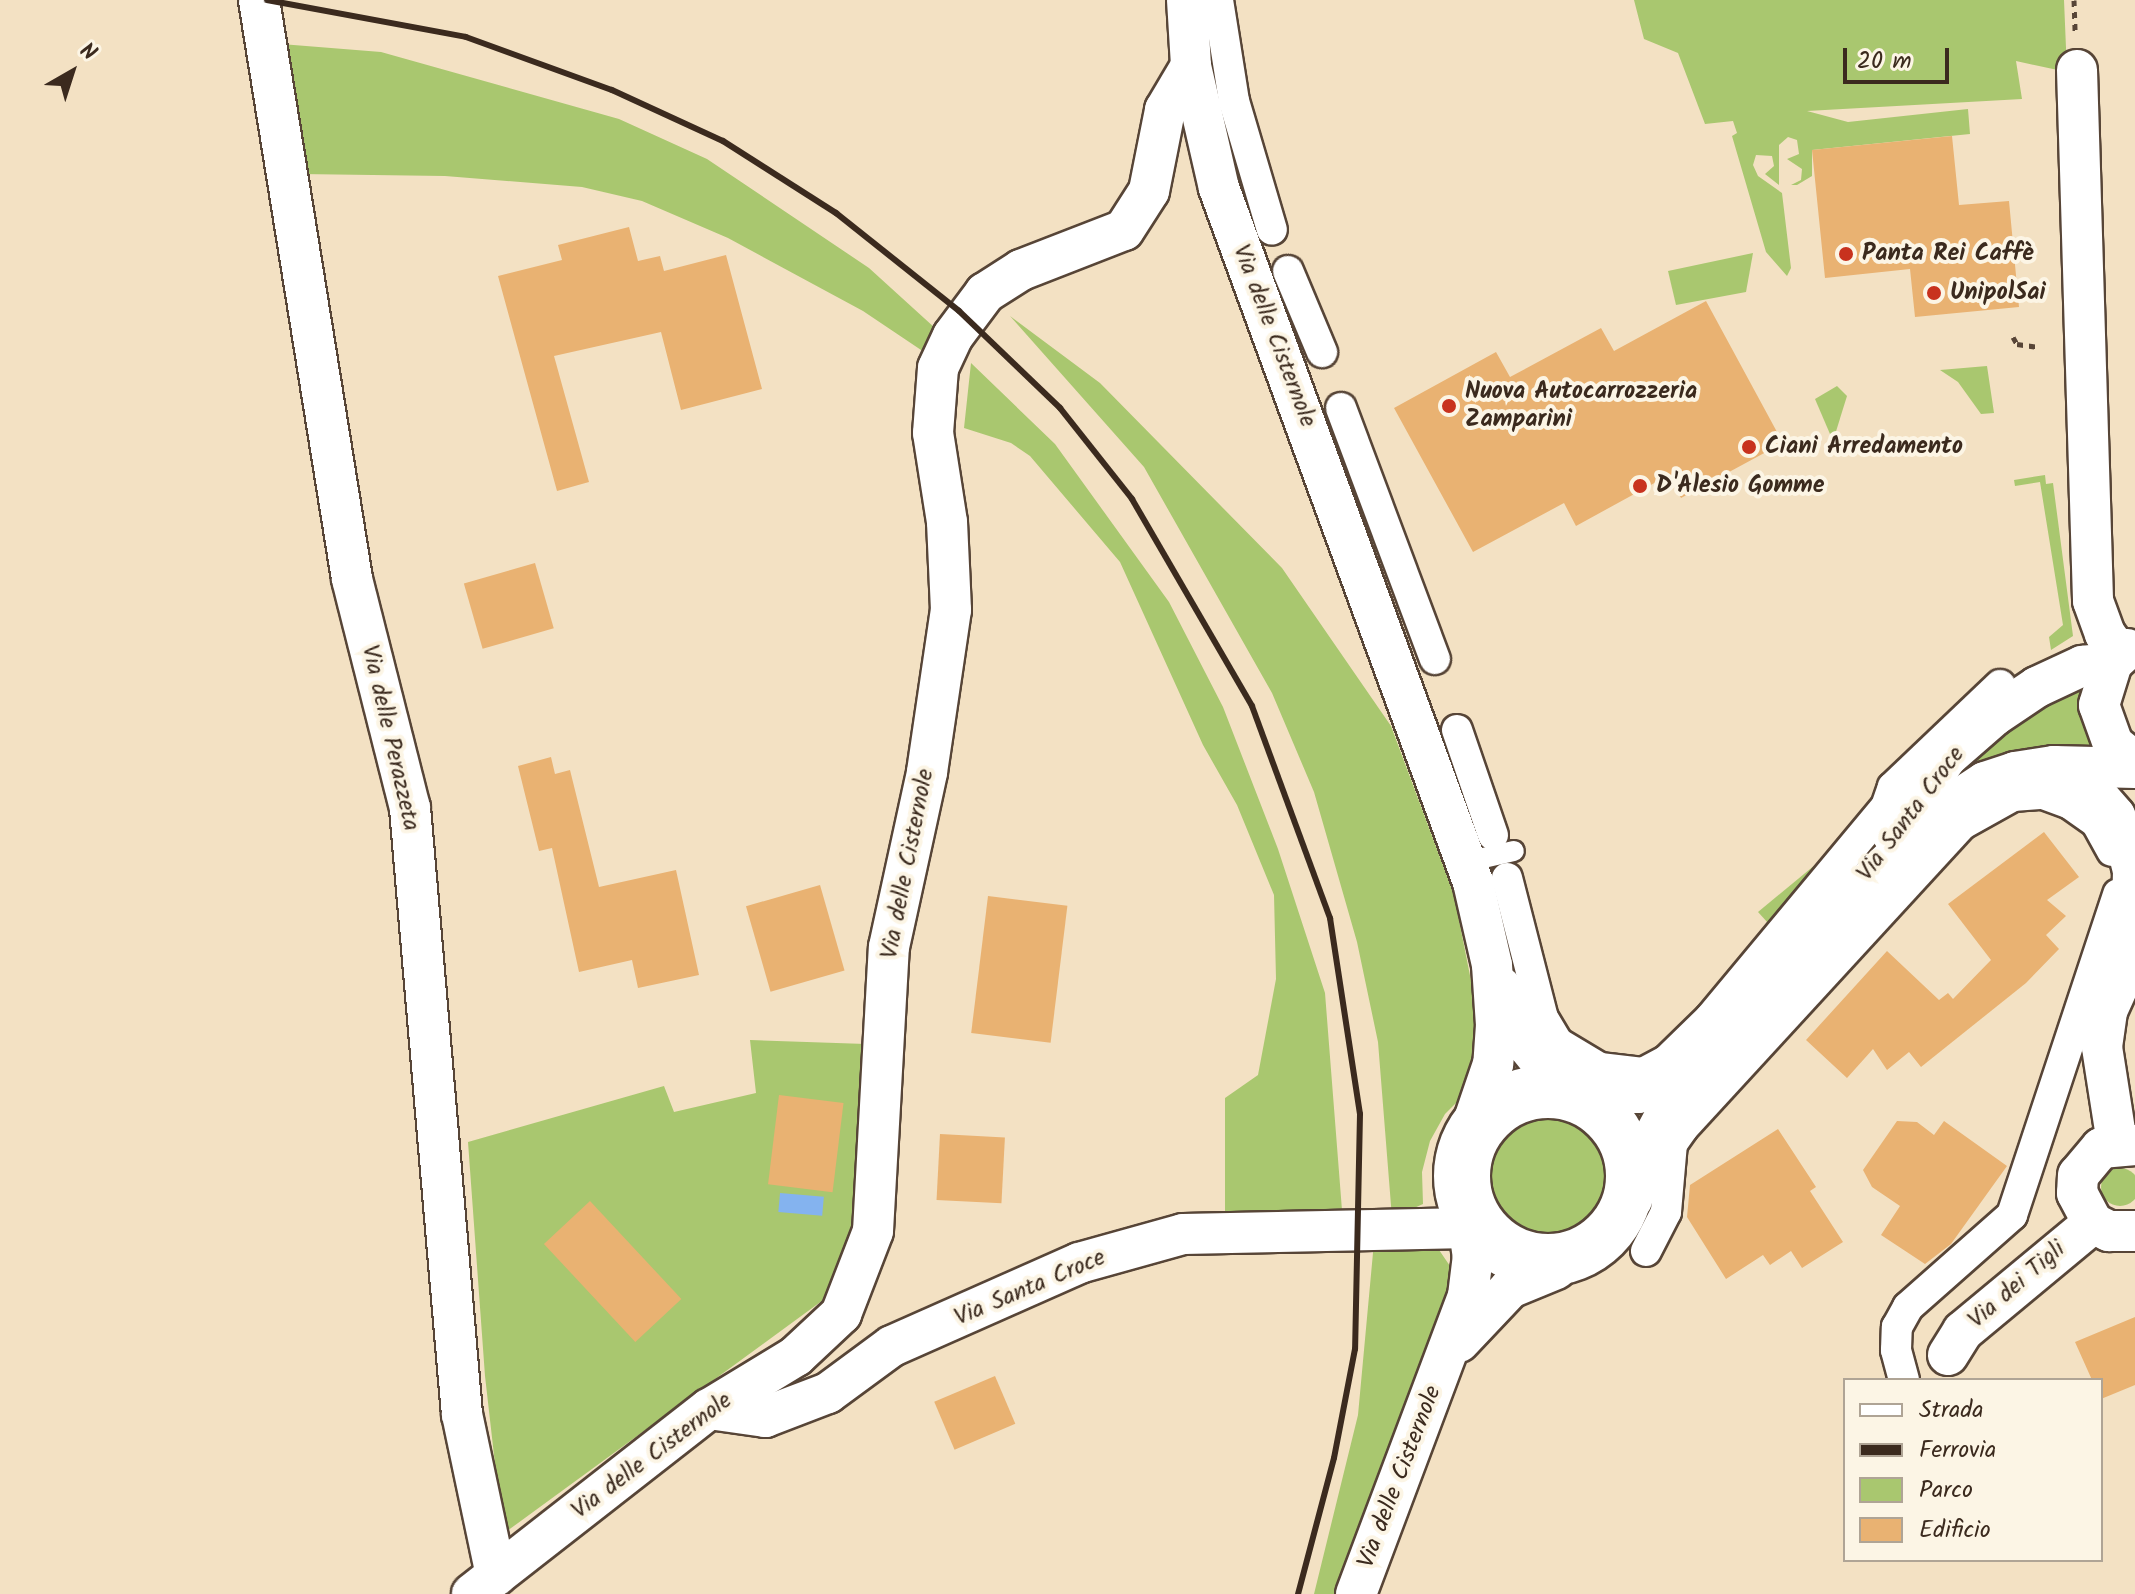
<!DOCTYPE html>
<meta charset="utf-8">
<style>
body{margin:0}
#map{position:relative;width:2135px;height:1594px;overflow:hidden;background:#f3e1c3;font-family:Kalam,sans-serif}
div>[style]{position:absolute}
[style*='--x']{left:calc(var(--x)*1px);top:calc(var(--y)*1px);width:calc(var(--w)*1px);rotate:calc(var(--a)*1deg)}
.green>*{inset:0;background:#a9c76f}
.round{border-radius:50%}
.water>*{inset:0;background:#84b3ef;transform-origin:0 0}
.building>*{inset:0;background:#e9b272;transform-origin:0 0}
.path>*{height:5px;margin-top:-2.5px;transform-origin:0;background:repeating-linear-gradient(90deg,#574537 0 6px,transparent 0 12px)}
.roads{filter:drop-shadow(2px 0 #574537) drop-shadow(-2px 0 #574537) drop-shadow(0 2px #574537) drop-shadow(0 -2px #574537)}
.service>*{height:20px;margin:-10px;padding:0 10px;transform-origin:10px;border-radius:10px;background:#fff}
.pedestrian>*{height:30px;margin:-15px;padding:0 15px;transform-origin:15px;border-radius:15px;background:#fff}
.pedestrian>.ring{margin:-15px;padding:0;box-sizing:content-box;background:none;border:30px solid #fff;border-radius:50%}
.minor>*{height:40px;margin:-20px;padding:0 20px;transform-origin:20px;border-radius:20px;background:#fff}
.minor>.ring{margin:-20px;padding:0;box-sizing:content-box;background:none;border:40px solid #fff;border-radius:50%}
.rail>*{height:6px;margin:-3px;padding:0 3px;transform-origin:3px;border-radius:3px;background:#3b2a1e}
.dots>*{width:22px;height:22px;translate:-50% -50%;box-sizing:border-box;border:4px solid #fcf5e5;border-radius:50%}
span{translate:-50% -50%;white-space:nowrap;text-align:center;line-height:1.15;-webkit-text-stroke:8px #fcf5e5;paint-order:stroke}
.poi-label{font-size:24px;color:#3b2a1e;font-weight:700}
.left{translate:0 -50%;text-align:left}
.street-label{font-size:24px;color:#3b2a1e}
.legend{position:absolute;left:1843px;top:1378px;width:260px;height:184px;box-sizing:border-box;background:#fcf5e5;border:2px solid #afa495;margin:0;padding:10px 14px;list-style:none;font-size:24px;color:#3b2a1e}
.legend li{display:flex;align-items:center;gap:16px;height:40px}
.legend b{width:40px;border:2px solid #afa495}
.north{position:absolute;left:32px;top:32px;width:80px;height:80px;-webkit-text-stroke:6px #fcf5e5;paint-order:stroke;rotate:39deg;font-size:22px;font-weight:700;line-height:32px;text-align:center;color:#3b2a1e}
.north::after{content:'';display:block;margin:auto;width:28px;height:36px;background:#3b2a1e;clip-path:polygon(50% 0,100% 100%,50% 72%,0 100%)}
.scale{position:absolute;left:1843px;top:48px;width:106px;height:36px;box-sizing:border-box;border:4px solid #3b2a1e;border-top:0;padding-left:10px;font-size:24px;line-height:28px;white-space:nowrap;color:#3b2a1e;-webkit-text-stroke:6px #fcf5e5;paint-order:stroke}
</style>
<div id="map">
<div class="green">
<div style="clip-path:polygon(1634px 0,2064px 0,2067px 72px,2016px 61px,2022px 99px,1807px 111px,1848px 122px,1968px 109px,1970px 134px,1812px 150px,1812px 176px,1797px 185px,1791px 185px,1801px 180px,1802px 169px,1787px 159px,1799px 154px,1797px 140px,1788px 137px,1779px 145px,1779px 185px,1765px 174px,1774px 166px,1772px 156px,1756px 155px,1753px 165px,1758px 176px,1782px 193px,1791px 268px,1787px 276px,1766px 252px,1732px 136px,1737px 133px,1733px 121px,1705px 124px,1678px 53px,1644px 39px)"></div>
<div style="clip-path:polygon(281px 44px,381px 52px,619px 119px,707px 159px,869px 268px,946px 338px,930px 356px,863px 311px,728px 238px,642px 201px,582px 187px,445px 176px,300px 174px)"></div>
<div style="clip-path:polygon(1753px 253px,1746px 292px,1676px 305px,1668px 271px)"></div>
<div style="clip-path:polygon(1010px 316px,1100px 383px,1282px 568px,1391px 726px,1454px 895px,1480px 1026px,1468px 1091px,1445px 1114px,1430px 1141px,1422px 1172px,1423px 1204px,1392px 1218px,1378px 1042px,1357px 942px,1314px 792px,1272px 693px,1144px 467px)"></div>
<div style="clip-path:polygon(971px 363px,1055px 444px,1169px 602px,1223px 707px,1278px 849px,1325px 993px,1343px 1223px,1225px 1221px,1225px 1098px,1258px 1075px,1276px 979px,1274px 895px,1237px 805px,1203px 745px,1120px 562px,1030px 456px,1011px 443px,964px 428px)"></div>
<div style="clip-path:polygon(1987px 366px,1994px 413px,1981px 414px,1958px 382px,1940px 370px)"></div>
<div style="clip-path:polygon(1837px 386px,1847px 396px,1833px 441px,1815px 399px)"></div>
<div style="clip-path:polygon(2045px 475px,2046px 484px,2053px 483px,2073px 636px,2051px 650px,2049px 637px,2063px 625px,2040px 482px,2015px 486px,2014px 480px)"></div>
<div style="clip-path:polygon(2085px 683px,2092px 741px,2087px 749px,1958px 778px,1958px 769px,1998px 731px)"></div>
<div style="clip-path:polygon(1827px 855px,1779px 935px,1758px 912px)"></div>
<div style="clip-path:polygon(750px 1040px,866px 1044px,857px 1237px,834px 1292px,503px 1534px,485px 1376px,468px 1142px,664px 1086px,674px 1112px,756px 1093px)"></div>
<div class="round" style="left:1475px;top:1103px;width:146px;height:146px"></div>
<div class="round" style="left:2101px;top:1168px;width:38px;height:38px"></div>
<div style="clip-path:polygon(1374px 1242px,1437px 1247px,1450px 1266px,1450px 1303px,1412px 1382px,1345px 1594px,1314px 1594px,1358px 1415px)"></div>
</div>
<div class="water">
<div style="left:780px;top:1193px;width:44px;height:19px;rotate:5deg"></div>
</div>
<div class="building">
<div style="clip-path:polygon(1952px 136px,1959px 205px,2009px 201px,2019px 307px,1915px 317px,1910px 269px,1825px 278px,1812px 150px)"></div>
<div style="clip-path:polygon(629px 227px,638px 261px,660px 256px,664px 271px,726px 255px,762px 389px,681px 410px,661px 332px,554px 356px,589px 482px,557px 491px,498px 276px,562px 260px,558px 245px)"></div>
<div style="clip-path:polygon(1706px 301px,1783px 443px,1681px 498px,1669px 475px,1576px 526px,1564px 503px,1473px 552px,1394px 408px,1496px 352px,1510px 377px,1601px 328px,1614px 351px)"></div>
<div style="left:535px;top:563px;width:68px;height:74px;rotate:74deg"></div>
<div style="clip-path:polygon(551px 757px,555px 774px,570px 770px,599px 887px,676px 870px,699px 975px,638px 988px,632px 960px,579px 972px,552px 848px,539px 851px,518px 766px)"></div>
<div style="clip-path:polygon(2044px 832px,2079px 877px,2047px 900px,2066px 916px,2046px 935px,2059px 949px,2026px 983px,1921px 1067px,1909px 1052px,1887px 1070px,1873px 1049px,1847px 1078px,1806px 1040px,1887px 951px,1939px 1000px,1948px 993px,1953px 999px,1991px 960px,1948px 904px)"></div>
<div style="left:820px;top:885px;width:89px;height:77px;rotate:74deg"></div>
<div style="left:988px;top:896px;width:80px;height:138px;rotate:7deg"></div>
<div style="left:779px;top:1095px;width:65px;height:90px;rotate:7deg"></div>
<div style="clip-path:polygon(1897px 1121px,1917px 1122px,1934px 1135px,1944px 1121px,2007px 1166px,1951px 1244px,1925px 1264px,1881px 1235px,1900px 1206px,1872px 1187px,1863px 1170px)"></div>
<div style="clip-path:polygon(1778px 1129px,1816px 1187px,1810px 1191px,1843px 1242px,1802px 1268px,1791px 1251px,1770px 1265px,1763px 1255px,1726px 1279px,1687px 1217px,1690px 1185px)"></div>
<div style="left:940px;top:1134px;width:65px;height:66px;rotate:3deg"></div>
<div style="left:590px;top:1201px;width:134px;height:63px;rotate:47deg"></div>
<div style="clip-path:polygon(2135px 1317px,2135px 1385px,2101px 1399px,2101px 1380px,2092px 1380px,2075px 1342px)"></div>
<div style="left:995px;top:1376px;width:52px;height:66px;rotate:67deg"></div>
</div>
<div class="path">
<div style="--x:2074;--y:0;--w:35;--a:88"></div>
<div style="--x:2013;--y:337;--w:8;--a:60"></div>
<div style="--x:2017;--y:344;--w:22;--a:8"></div>
</div>
<div class="roads">
<div class="service">
<div style="--x:1466;--y:862;--w:49;--a:-12.9"></div>
</div>
<div class="pedestrian">
<div style="--x:1218;--y:0;--w:102;--a:81"></div>
<div style="--x:1234;--y:101;--w:134;--a:73.6"></div>
<div style="--x:1288;--y:271;--w:88;--a:67.2"></div>
<div style="--x:1341;--y:408;--w:268;--a:69.5"></div>
<div style="--x:1457;--y:730;--w:111;--a:71.1"></div>
<div style="--x:1507;--y:878;--w:145;--a:75.6"></div>
<div style="--x:1543;--y:1018;--w:29;--a:59"></div>
<div style="--x:1558;--y:1043;--w:49;--a:30.8"></div>
<div style="--x:1600;--y:1068;--w:43;--a:6.6"></div>
<div style="--x:1643;--y:1073;--w:26;--a:-28"></div>
<div style="--x:1666;--y:1061;--w:62;--a:-44.3"></div>
<div style="--x:1710;--y:1018;--w:275;--a:-50.2"></div>
<div style="--x:1886;--y:807;--w:21;--a:-71"></div>
<div style="--x:1893;--y:787;--w:148;--a:-43.6"></div>
<div class="ring" style="left:1475px;top:1103px;width:116px;height:116px"></div>
<div style="--x:1646;--y:1251;--w:44;--a:-62.9"></div>
<div style="--x:1666;--y:1212;--w:68;--a:-85"></div>
<div style="--x:1672;--y:1144;--w:19;--a:-55"></div>
<div style="--x:1683;--y:1128;--w:413;--a:-47.4"></div>
<div style="--x:1963;--y:824;--w:57;--a:-29.2"></div>
<div style="--x:2013;--y:796;--w:30;--a:-4"></div>
<div style="--x:2043;--y:794;--w:29;--a:20"></div>
<div style="--x:2070;--y:804;--w:32;--a:35"></div>
<div style="--x:2096;--y:822;--w:33;--a:61"></div>
<div style="--x:1904;--y:1380;--w:31;--a:-105"></div>
<div style="--x:1896;--y:1350;--w:23;--a:-88"></div>
<div style="--x:1897;--y:1327;--w:23;--a:-61"></div>
<div style="--x:1908;--y:1307;--w:139;--a:-41.5"></div>
<div style="--x:2012;--y:1215;--w:338;--a:-71.7"></div>
</div>
<div class="minor">
<div style="--x:259;--y:0;--w:586;--a:80.87"></div>
<div style="--x:352;--y:579;--w:236;--a:75.8"></div>
<div style="--x:410;--y:808;--w:608;--a:85.1"></div>
<div style="--x:462;--y:1414;--w:165;--a:78.1"></div>
<div style="--x:1187;--y:0;--w:66;--a:86.5"></div>
<div style="--x:1191;--y:66;--w:125;--a:77.1"></div>
<div style="--x:1219;--y:188;--w:739;--a:69.9"></div>
<div style="--x:1473;--y:882;--w:85;--a:77.1"></div>
<div style="--x:1492;--y:965;--w:60;--a:86.2"></div>
<div style="--x:1496;--y:1025;--w:39;--a:94"></div>
<div style="--x:1493;--y:1064;--w:56;--a:108.8"></div>
<div style="--x:2077;--y:70;--w:531;--a:88.27"></div>
<div style="--x:2093;--y:601;--w:35;--a:70"></div>
<div style="--x:2105;--y:634;--w:26;--a:54"></div>
<div style="--x:2127;--y:649;--w:21;--a:137"></div>
<div style="--x:2112;--y:663;--w:44;--a:107.2"></div>
<div style="--x:2099;--y:705;--w:41;--a:70.3"></div>
<div style="--x:2113;--y:744;--w:28;--a:39"></div>
<div style="--x:2055;--y:766;--w:51;--a:34.6"></div>
<div style="--x:2097;--y:795;--w:28;--a:49"></div>
<div style="--x:2115;--y:816;--w:25;--a:67"></div>
<div style="--x:2125;--y:839;--w:33;--a:76"></div>
<div style="--x:2133;--y:871;--w:42;--a:91.4"></div>
<div style="--x:2132;--y:913;--w:69;--a:100"></div>
<div style="--x:1892;--y:834;--w:95;--a:-54.5"></div>
<div style="--x:1947;--y:757;--w:62;--a:-41.1"></div>
<div style="--x:1994;--y:716;--w:52;--a:-34"></div>
<div style="--x:2037;--y:687;--w:50;--a:-25"></div>
<div style="--x:2082;--y:666;--w:30;--a:-6"></div>
<div style="--x:1501;--y:987;--w:64;--a:65.9"></div>
<div style="--x:1527;--y:1045;--w:35;--a:51"></div>
<div style="--x:1549;--y:1072;--w:37;--a:35"></div>
<div class="ring" style="left:1454px;top:1086px;width:140px;height:140px"></div>
<div style="--x:1579;--y:1093;--w:59;--a:0"></div>
<div style="--x:1638;--y:1093;--w:33;--a:-18"></div>
<div style="--x:1669;--y:1083;--w:35;--a:-33"></div>
<div style="--x:2117;--y:1143;--w:97;--a:-98.9"></div>
<div style="--x:2102;--y:1047;--w:36;--a:-82"></div>
<div style="--x:2107;--y:1011;--w:58;--a:-65.6"></div>
<div style="--x:2135;--y:1145;--w:34;--a:175"></div>
<div style="--x:2101;--y:1148;--w:35;--a:130"></div>
<div style="--x:2078;--y:1175;--w:18;--a:93"></div>
<div style="--x:2077;--y:1193;--w:34;--a:62"></div>
<div style="--x:2093;--y:1223;--w:18;--a:27"></div>
<div style="--x:2109;--y:1231;--w:26;--a:0"></div>
<div style="--x:1632;--y:1200;--w:53;--a:-73.6"></div>
<div style="--x:1647;--y:1149;--w:42;--a:-61.6"></div>
<div style="--x:1667;--y:1112;--w:76;--a:-53.6"></div>
<div style="--x:1712;--y:1051;--w:194;--a:-47.9"></div>
<div style="--x:1842;--y:907;--w:141;--a:-43.9"></div>
<div style="--x:1944;--y:809;--w:49;--a:-33.4"></div>
<div style="--x:1985;--y:782;--w:32;--a:-18"></div>
<div style="--x:2015;--y:772;--w:39;--a:-9"></div>
<div style="--x:2054;--y:766;--w:81;--a:1.4"></div>
<div style="--x:1459;--y:1342;--w:74;--a:-46.6"></div>
<div style="--x:1510;--y:1288;--w:50;--a:-22.4"></div>
<div style="--x:1948;--y:1355;--w:28;--a:-58"></div>
<div style="--x:1963;--y:1331;--w:169;--a:-39.7"></div>
<div style="--x:709;--y:1409;--w:57;--a:8.1"></div>
<div style="--x:765;--y:1417;--w:67;--a:-20.9"></div>
<div style="--x:828;--y:1393;--w:79;--a:-36.3"></div>
<div style="--x:892;--y:1346;--w:205;--a:-23.9"></div>
<div style="--x:1079;--y:1263;--w:108;--a:-15.6"></div>
<div style="--x:1183;--y:1234;--w:286;--a:-1.2"></div>
<div style="--x:472;--y:1594;--w:301;--a:-38"></div>
<div style="--x:709;--y:1409;--w:102;--a:-31.3"></div>
<div style="--x:796;--y:1356;--w:62;--a:-43"></div>
<div style="--x:841;--y:1314;--w:89;--a:-68.9"></div>
<div style="--x:873;--y:1231;--w:284;--a:-86.8"></div>
<div style="--x:889;--y:947;--w:179;--a:-77.7"></div>
<div style="--x:927;--y:772;--w:164;--a:-81.6"></div>
<div style="--x:951;--y:610;--w:88;--a:-92.6"></div>
<div style="--x:947;--y:522;--w:90;--a:-98.9"></div>
<div style="--x:933;--y:433;--w:65;--a:-85.6"></div>
<div style="--x:938;--y:368;--w:35;--a:-65"></div>
<div style="--x:953;--y:336;--w:54;--a:-53.3"></div>
<div style="--x:985;--y:293;--w:43;--a:-32.6"></div>
<div style="--x:1021;--y:270;--w:110;--a:-21.2"></div>
<div style="--x:1124;--y:230;--w:46;--a:-57.3"></div>
<div style="--x:1149;--y:191;--w:83;--a:-78.8"></div>
<div style="--x:1165;--y:110;--w:51;--a:-59.4"></div>
<div style="--x:1356;--y:1594;--w:318;--a:-69.4"></div>
<div style="--x:1468;--y:1296;--w:38;--a:-83"></div>
<div style="--x:1473;--y:1258;--w:30;--a:-98"></div>
</div>
</div>
<div class="rail">
<div style="--x:267;--y:0;--w:202;--a:10.5"></div>
<div style="--x:466;--y:37;--w:155;--a:20"></div>
<div style="--x:612;--y:90;--w:122;--a:24.7"></div>
<div style="--x:723;--y:141;--w:134;--a:32.5"></div>
<div style="--x:836;--y:213;--w:157;--a:38.5"></div>
<div style="--x:959;--y:311;--w:140;--a:43.8"></div>
<div style="--x:1060;--y:408;--w:116;--a:51.6"></div>
<div style="--x:1132;--y:499;--w:239;--a:59.9"></div>
<div style="--x:1252;--y:706;--w:226;--a:69.8"></div>
<div style="--x:1330;--y:918;--w:198;--a:81.3"></div>
<div style="--x:1360;--y:1114;--w:235;--a:91.2"></div>
<div style="--x:1355;--y:1349;--w:111;--a:100.9"></div>
<div style="--x:1334;--y:1458;--w:141;--a:104.8"></div>
</div>
<div class="dots">
<div style="left:1846px;top:254px;background:#c8321e"></div>
<div style="left:1934px;top:293px;background:#c8321e"></div>
<div style="left:1449px;top:406px;background:#c8321e"></div>
<div style="left:1749px;top:447px;background:#c8321e"></div>
<div style="left:1640px;top:486px;background:#c8321e"></div>
</div>
<div class="poi-label">
<span class="left" style="left:1862px;top:254px">Panta Rei Caffè</span>
<span class="left" style="left:1950px;top:293px">UnipolSai</span>
<span class="left" style="left:1465px;top:406px">Nuova Autocarrozzeria<br>Zamparini</span>
<span class="left" style="left:1765px;top:447px">Ciani Arredamento</span>
<span class="left" style="left:1656px;top:486px">D'Alesio Gomme</span>
</div>
<div class="street-label">
<span style="left:1274px;top:336px;rotate:69deg">Via delle Cisternole</span>
<span style="left:390px;top:738px;rotate:77deg">Via delle Perazzeta</span>
<span style="left:1911px;top:814px;rotate:-53deg">Via Santa Croce</span>
<span style="left:908px;top:864px;rotate:-79deg">Via delle Cisternole</span>
<span style="left:2017px;top:1285px;rotate:-41deg">Via dei Tigli</span>
<span style="left:1030px;top:1288px;rotate:-23deg">Via Santa Croce</span>
<span style="left:652px;top:1456px;rotate:-37deg">Via delle Cisternole</span>
<span style="left:1400px;top:1477px;rotate:-69deg">Via delle Cisternole</span>
</div>
<ul class="legend">
<li><b style="height:10px;background:#fff"></b>Strada</li>
<li><b style="height:10px;background:#3b2a1e"></b>Ferrovia</li>
<li><b style="height:22px;background:#a9c76f"></b>Parco</li>
<li><b style="height:22px;background:#e9b272"></b>Edificio</li>
</ul>
<div class="north">N</div>
<div class="scale">20 m</div>
</div>
